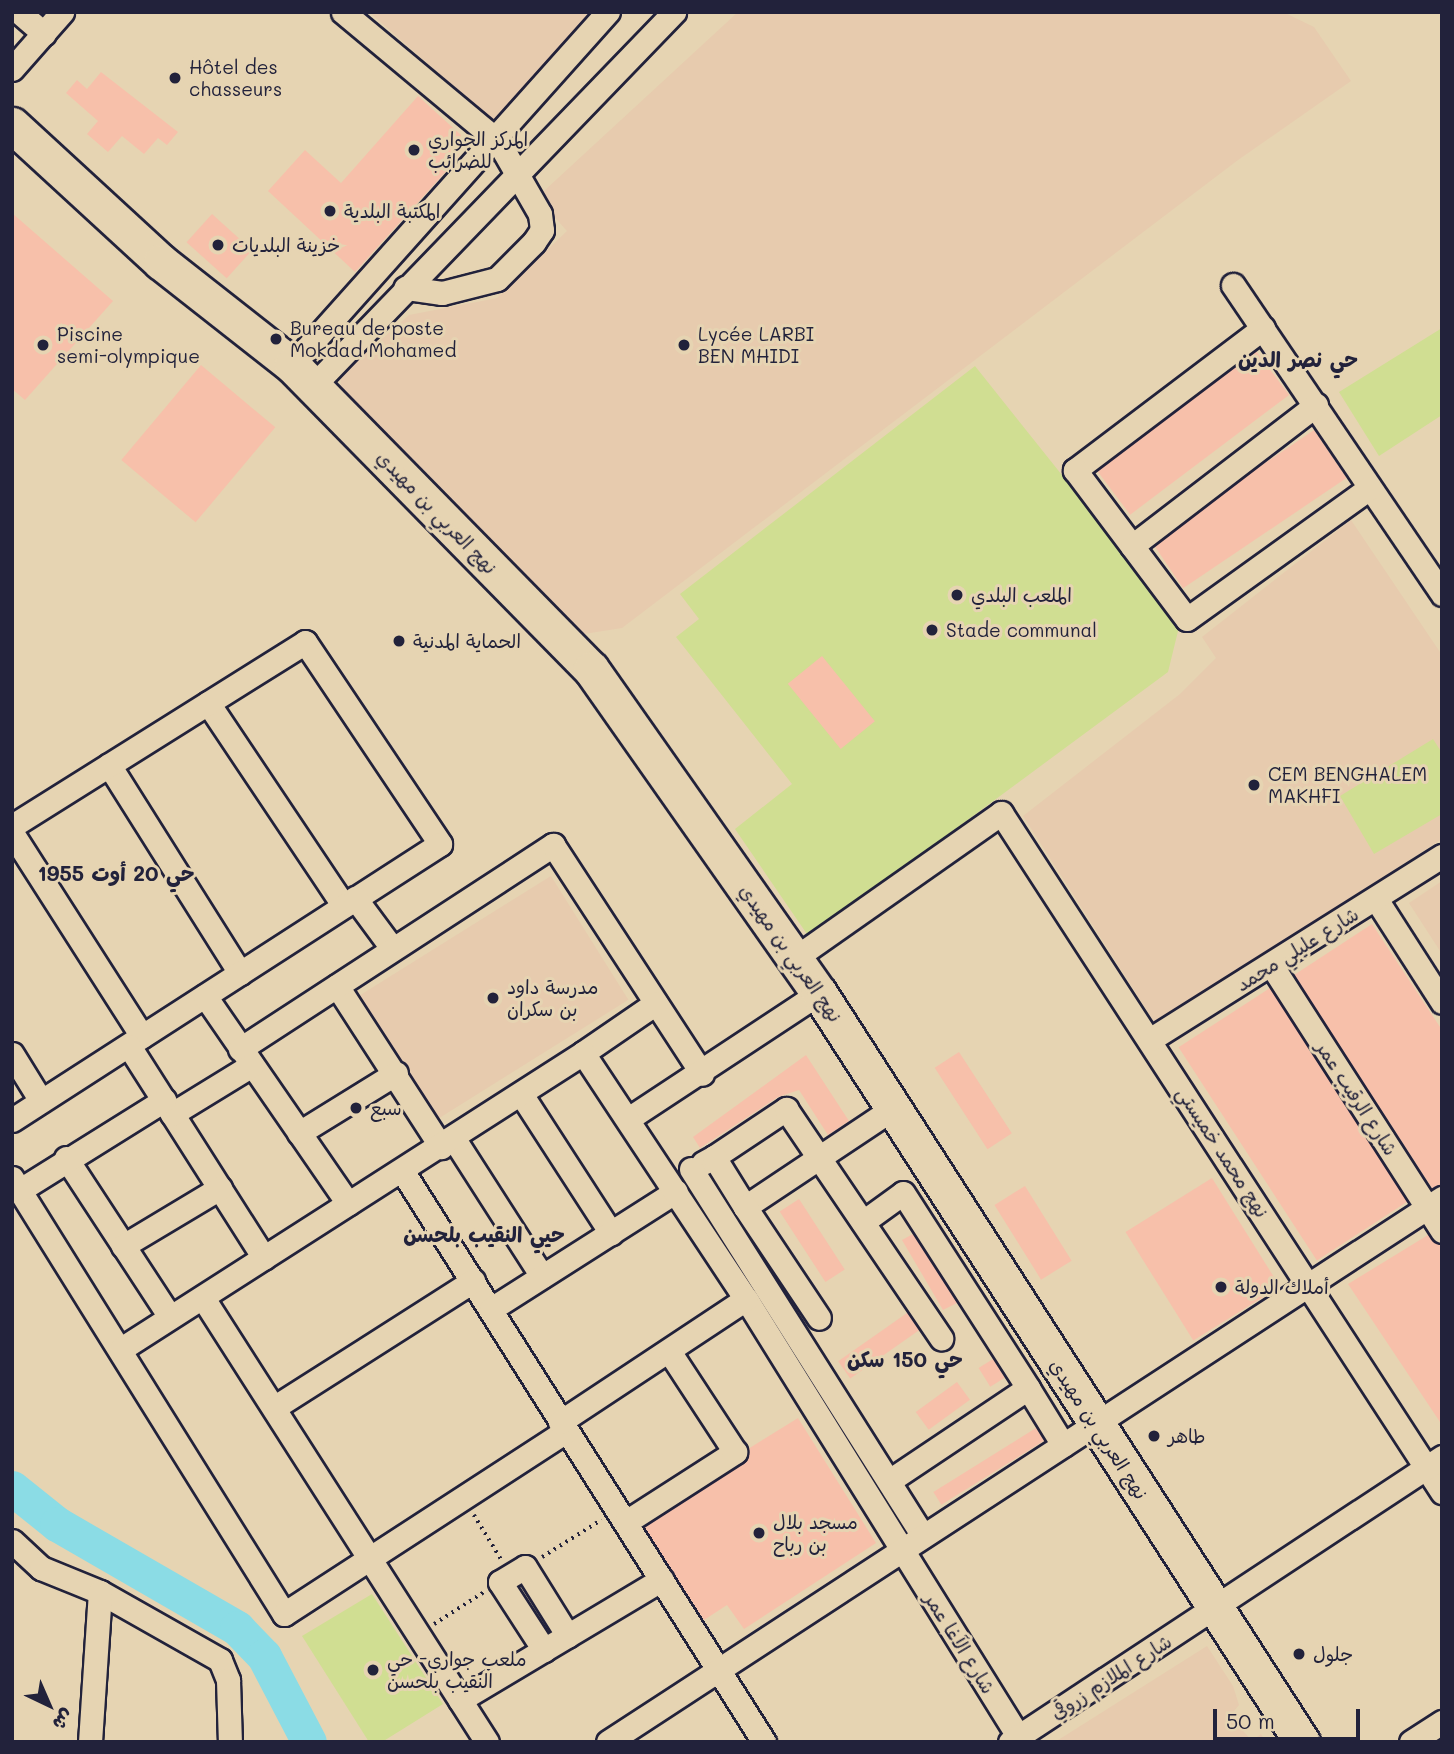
<!DOCTYPE html>
<meta charset="utf-8">
<style>
body{margin:0}
#map{position:relative;width:1454px;height:1754px;overflow:hidden;background:#e6d4b2;font-family:Mali,"Playpen Sans Arabic",sans-serif}
div>[style]{position:absolute}
[style*='--x']{left:calc(var(--x)*1px);top:calc(var(--y)*1px);width:calc(var(--w)*1px);rotate:calc(var(--a)*1deg)}
.built>*{inset:0;background:#e7cbae;transform-origin:0 0}
.green>*{inset:0;background:#d0de92}
.river>*{height:35px;margin:-17.5px;padding:0 17.5px;transform-origin:17.5px;border-radius:17.5px;background:#8bdce5}
.building>*{inset:0;background:#f7c0aa;transform-origin:0 0}
.path>*{height:3.5px;margin-top:-1.75px;transform-origin:0;background:repeating-linear-gradient(90deg,#22223b 0 2px,transparent 0 7px)}
.roads{filter:drop-shadow(2px 0 #22223b) drop-shadow(-2px 0 #22223b) drop-shadow(0 2px #22223b) drop-shadow(0 -2px #22223b)}
.street>*{height:23px;margin:-11.5px;padding:0 11.5px;transform-origin:11.5px;border-radius:11.5px;background:#e6d4b2}
.primary>*{height:35px;margin:-17.5px;padding:0 17.5px;transform-origin:17.5px;border-radius:17.5px;background:#e6d4b2}
.dots>*{width:19px;height:19px;translate:-50% -50%;box-sizing:border-box;border:4px solid #e6d4b2;border-radius:50%}
span{translate:-50% -50%;white-space:nowrap;text-align:center;line-height:1.15;-webkit-text-stroke:6px #e6d4b2;paint-order:stroke}
.poi-label{font-size:19px;color:#22223b}
.left{translate:0 -50%;text-align:left}
.street-label{font-size:19px;color:#22223b}
.neighbourhood-label{font-size:21px;color:#22223b;font-weight:700}
.frame{position:absolute;inset:0;border:14px solid #22223b;pointer-events:none}
.north{position:absolute;left:14px;top:1670px;width:70px;height:70px;-webkit-text-stroke:5px #e6d4b2;paint-order:stroke;rotate:136deg;font-size:19px;font-weight:700;line-height:28px;text-align:center;color:#22223b}
.north::after{content:'';display:block;margin:auto;width:24px;height:32px;background:#22223b;clip-path:polygon(50% 0,100% 100%,50% 72%,0 100%)}
.scale{position:absolute;left:1213px;top:1709px;width:147px;height:32px;box-sizing:border-box;border:4px solid #22223b;border-top:0;padding-left:9px;font-size:21px;line-height:24px;white-space:nowrap;color:#22223b;-webkit-text-stroke:5px #e6d4b2;paint-order:stroke}
</style>
<div id="map">
<div class="built">
<div style="clip-path:polygon(369px 12px,590px 12px,493px 121px)"></div>
<div style="clip-path:polygon(738px 12px,1283px 12px,1314px 27px,1351px 81px,1238px 160px,622px 628px,584px 634px,340px 398px,341px 375px,409px 315px,497px 298px,567px 231px,543px 204px,544px 191px)"></div>
<div style="clip-path:polygon(1351px 520px,1442px 655px,1442px 839px,1155px 1023px,1023px 816px,1180px 694px,1216px 658px,1202px 637px)"></div>
<div style="left:551px;top:876px;width:146px;height:229px;rotate:58deg"></div>
<div style="clip-path:polygon(1442px 881px,1442px 954px,1409px 903px)"></div>
<div style="clip-path:polygon(1207px 1646px,1233px 1686px,1239px 1705px,1230px 1716px,1252px 1741px,1261px 1734px,1266px 1742px,1055px 1742px)"></div>
</div>
<div class="green">
<div style="clip-path:polygon(1442px 328px,1442px 415px,1379px 456px,1339px 392px)"></div>
<div style="clip-path:polygon(975px 366px,1180px 623px,1168px 672px,809px 937px,735px 829px,792px 784px,676px 637px,699px 619px,680px 594px)"></div>
<div style="clip-path:polygon(1433px 739px,1442px 753px,1442px 814px,1374px 854px,1340px 796px)"></div>
<div style="clip-path:polygon(372px 1594px,443px 1704px,382px 1742px,369px 1742px,302px 1636px)"></div>
</div>
<div class="river">
<div style="--x:12;--y:1488;--w:58;--a:38.7"></div>
<div style="--x:57;--y:1524;--w:208;--a:30"></div>
<div style="--x:237;--y:1628;--w:39;--a:46"></div>
<div style="--x:264;--y:1656;--w:97;--a:62.4"></div>
</div>
<div class="building">
<div style="clip-path:polygon(101px 72px,178px 132px,167px 145px,158px 138px,144px 154px,122px 136px,108px 152px,87px 134px,98px 121px,66px 93px,77px 80px,87px 89px)"></div>
<div style="clip-path:polygon(418px 96px,461px 135px,458px 158px,355px 272px,268px 191px,305px 150px,341px 183px)"></div>
<div style="clip-path:polygon(12px 213px,113px 301px,25px 400px,12px 389px)"></div>
<div style="left:212px;top:214px;width:54px;height:38px;rotate:42deg"></div>
<div style="left:1256px;top:351px;width:55px;height:199px;rotate:53deg"></div>
<div style="left:201px;top:365px;width:97px;height:124px;rotate:40deg"></div>
<div style="left:1314px;top:430px;width:58px;height:197px;rotate:56deg"></div>
<div style="left:822px;top:656px;width:84px;height:44px;rotate:51deg"></div>
<div style="clip-path:polygon(1372px 924px,1442px 1030px,1442px 1184px,1432px 1188px,1294px 975px)"></div>
<div style="left:1270px;top:988px;width:254px;height:109px;rotate:57deg"></div>
<div style="left:959px;top:1052px;width:97px;height:29px;rotate:57deg"></div>
<div style="clip-path:polygon(806px 1055px,849px 1121px,828px 1135px,799px 1090px,778px 1097px,700px 1148px,693px 1137px)"></div>
<div style="left:1212px;top:1178px;width:128px;height:102px;rotate:58deg"></div>
<div style="left:1025px;top:1186px;width:88px;height:36px;rotate:58deg"></div>
<div style="left:799px;top:1199px;width:84px;height:23px;rotate:57deg"></div>
<div style="clip-path:polygon(913px 1234px,957px 1303px,943px 1310px,902px 1240px)"></div>
<div style="clip-path:polygon(1428px 1235px,1442px 1245px,1442px 1425px,1348px 1284px)"></div>
<div style="left:907px;top:1313px;width:21px;height:84px;rotate:55deg"></div>
<div style="left:993px;top:1359px;width:22px;height:17px;rotate:58deg"></div>
<div style="left:957px;top:1382px;width:22px;height:51px;rotate:54deg"></div>
<div style="clip-path:polygon(798px 1418px,876px 1543px,744px 1629px,727px 1605px,704px 1620px,644px 1527px,743px 1464px,748px 1449px)"></div>
<div style="left:1036px;top:1428px;width:15px;height:121px;rotate:58deg"></div>
</div>
<div class="path">
<div style="--x:474;--y:1515;--w:52;--a:58.5"></div>
<div style="--x:542;--y:1557;--w:70;--a:-32.1"></div>
<div style="--x:434;--y:1624;--w:59;--a:-32.6"></div>
</div>
<div class="roads">
<div class="street">
<div style="--x:19;--y:12;--w:33;--a:41"></div>
<div style="--x:343;--y:12;--w:202;--a:39.8"></div>
<div style="--x:498;--y:141;--w:84;--a:60.1"></div>
<div style="--x:540;--y:214;--w:16;--a:83"></div>
<div style="--x:542;--y:230;--w:14;--a:124"></div>
<div style="--x:534;--y:242;--w:52;--a:135"></div>
<div style="--x:497;--y:279;--w:57;--a:165.7"></div>
<div style="--x:442;--y:293;--w:37;--a:-172"></div>
<div style="--x:12;--y:69;--w:76;--a:-48.7"></div>
<div style="--x:1233;--y:285;--w:373;--a:55.9"></div>
<div style="--x:1263;--y:328;--w:236;--a:142.9"></div>
<div style="--x:1075;--y:470;--w:186;--a:53.1"></div>
<div style="--x:1187;--y:619;--w:224;--a:-35.7"></div>
<div style="--x:292;--y:365;--w:474;--a:-48.2"></div>
<div style="--x:313;--y:386;--w:520;--a:-46.01"></div>
<div style="--x:1132;--y:546;--w:232;--a:-37.5"></div>
<div style="--x:208;--y:703;--w:244;--a:56.2"></div>
<div style="--x:109;--y:765;--w:246;--a:57.8"></div>
<div style="--x:12;--y:826;--w:346;--a:-32.1"></div>
<div style="--x:305;--y:642;--w:243;--a:56.2"></div>
<div style="--x:440;--y:844;--w:509;--a:147.18"></div>
<div style="--x:12;--y:833;--w:241;--a:57.4"></div>
<div style="--x:355;--y:898;--w:62;--a:53.5"></div>
<div style="--x:1376;--y:899;--w:122;--a:57.3"></div>
<div style="--x:795;--y:958;--w:252;--a:-35.1"></div>
<div style="--x:1001;--y:813;--w:810;--a:57"></div>
<div style="--x:1272;--y:966;--w:315;--a:57.3"></div>
<div style="--x:337;--y:986;--w:192;--a:57.1"></div>
<div style="--x:205;--y:996;--w:252;--a:55.4"></div>
<div style="--x:1151;--y:1039;--w:344;--a:-32.2"></div>
<div style="--x:129;--y:1046;--w:251;--a:57.5"></div>
<div style="--x:240;--y:1049;--w:374;--a:-33.1"></div>
<div style="--x:553;--y:845;--w:273;--a:56.9"></div>
<div style="--x:583;--y:1053;--w:88;--a:-34.4"></div>
<div style="--x:12;--y:1054;--w:55;--a:58.3"></div>
<div style="--x:521;--y:1094;--w:166;--a:57.1"></div>
<div style="--x:172;--y:1114;--w:94;--a:-31.5"></div>
<div style="--x:628;--y:1119;--w:229;--a:-33.4"></div>
<div style="--x:299;--y:1133;--w:114;--a:-31.7"></div>
<div style="--x:454;--y:1139;--w:163;--a:57.3"></div>
<div style="--x:714;--y:1157;--w:87;--a:-33.7"></div>
<div style="--x:786;--y:1109;--w:277;--a:55.9"></div>
<div style="--x:66;--y:1158;--w:190;--a:56.8"></div>
<div style="--x:703;--y:1163;--w:13;--a:-29"></div>
<div style="--x:714;--y:1157;--w:59;--a:58.2"></div>
<div style="--x:745;--y:1207;--w:180;--a:-33.7"></div>
<div style="--x:691;--y:1169;--w:434;--a:57.7"></div>
<div style="--x:403;--y:1172;--w:675;--a:57.65"></div>
<div style="--x:12;--y:1178;--w:514;--a:58.04"></div>
<div style="--x:284;--y:1614;--w:336;--a:-33"></div>
<div style="--x:20;--y:1190;--w:170;--a:-32"></div>
<div style="--x:745;--y:1207;--w:133;--a:56.3"></div>
<div style="--x:863;--y:1222;--w:49;--a:-35.9"></div>
<div style="--x:903;--y:1193;--w:232;--a:57.3"></div>
<div style="--x:123;--y:1246;--w:113;--a:-30.9"></div>
<div style="--x:203;--y:1298;--w:527;--a:57.4"></div>
<div style="--x:491;--y:1309;--w:219;--a:-32.5"></div>
<div style="--x:121;--y:1349;--w:549;--a:-32.65"></div>
<div style="--x:583;--y:1053;--w:299;--a:56.5"></div>
<div style="--x:748;--y:1302;--w:511;--a:58.11"></div>
<div style="--x:275;--y:1407;--w:235;--a:-32.5"></div>
<div style="--x:560;--y:1422;--w:223;--a:-33.5"></div>
<div style="--x:889;--y:1481;--w:167;--a:-33.8"></div>
<div style="--x:1028;--y:1388;--w:67;--a:58.4"></div>
<div style="--x:626;--y:1522;--w:130;--a:-32.7"></div>
<div style="--x:735;--y:1452;--w:121;--a:-123.2"></div>
<div style="--x:12;--y:1541;--w:40;--a:43"></div>
<div style="--x:41;--y:1568;--w:64;--a:22.1"></div>
<div style="--x:100;--y:1592;--w:138;--a:29.5"></div>
<div style="--x:220;--y:1660;--w:22;--a:68"></div>
<div style="--x:228;--y:1680;--w:62;--a:88.2"></div>
<div style="--x:544;--y:1650;--w:81;--a:-122.9"></div>
<div style="--x:500;--y:1582;--w:29;--a:-31"></div>
<div style="--x:525;--y:1567;--w:81;--a:58.1"></div>
<div style="--x:460;--y:1700;--w:235;--a:-30.9"></div>
<div style="--x:90;--y:1742;--w:150;--a:-86.2"></div>
<div style="--x:608;--y:1742;--w:996;--a:-33.12"></div>
<div style="--x:1010;--y:1742;--w:518;--a:-33.41"></div>
<div style="--x:1411;--y:1742;--w:37;--a:-33"></div>
</div>
<div class="primary">
<div style="--x:12;--y:125;--w:202;--a:42.6"></div>
<div style="--x:161;--y:262;--w:167;--a:38.2"></div>
<div style="--x:292;--y:365;--w:426;--a:45.5"></div>
<div style="--x:591;--y:669;--w:396;--a:54.9"></div>
<div style="--x:819;--y:993;--w:891;--a:57.18"></div>
</div>
</div>
<div class="dots">
<div style="left:175px;top:78px;background:#22223b"></div>
<div style="left:414px;top:150px;background:#22223b"></div>
<div style="left:330px;top:211px;background:#22223b"></div>
<div style="left:218px;top:245px;background:#22223b"></div>
<div style="left:276px;top:339px;background:#22223b"></div>
<div style="left:43px;top:345px;background:#22223b"></div>
<div style="left:684px;top:345px;background:#22223b"></div>
<div style="left:957px;top:595px;background:#22223b"></div>
<div style="left:932px;top:630px;background:#22223b"></div>
<div style="left:399px;top:641px;background:#22223b"></div>
<div style="left:1254px;top:785px;background:#22223b"></div>
<div style="left:493px;top:998px;background:#22223b"></div>
<div style="left:356px;top:1108px;background:#22223b"></div>
<div style="left:1221px;top:1287px;background:#22223b"></div>
<div style="left:1154px;top:1436px;background:#22223b"></div>
<div style="left:759px;top:1533px;background:#22223b"></div>
<div style="left:1299px;top:1654px;background:#22223b"></div>
<div style="left:373px;top:1670px;background:#22223b"></div>
</div>
<div class="poi-label">
<span class="left" style="left:189px;top:78px">Hôtel des<br>chasseurs</span>
<span class="left" style="left:428px;top:150px">المركز الجواري<br>للضرائب</span>
<span class="left" style="left:344px;top:211px">المكتبة البلدية</span>
<span class="left" style="left:232px;top:245px">خزينة البلديات</span>
<span class="left" style="left:290px;top:339px">Bureau de poste<br>Mokdad Mohamed</span>
<span class="left" style="left:57px;top:345px">Piscine<br>semi-olympique</span>
<span class="left" style="left:698px;top:345px">Lycée LARBI<br>BEN MHIDI</span>
<span class="left" style="left:971px;top:595px">الملعب البلدي</span>
<span class="left" style="left:946px;top:630px">Stade communal</span>
<span class="left" style="left:413px;top:641px">الحماية المدنية</span>
<span class="left" style="left:1268px;top:785px">CEM BENGHALEM<br>MAKHFI</span>
<span class="left" style="left:507px;top:998px">مدرسة داود<br>بن سكران</span>
<span class="left" style="left:370px;top:1108px">سبع</span>
<span class="left" style="left:1235px;top:1287px">أملاك الدولة</span>
<span class="left" style="left:1168px;top:1436px">طاهر</span>
<span class="left" style="left:773px;top:1533px">مسجد بلال<br>بن رباح</span>
<span class="left" style="left:1313px;top:1654px">جلول</span>
<span class="left" style="left:387px;top:1670px">ملعب جواري- حي<br>النقيب بلحسن</span>
</div>
<div class="street-label">
<span style="left:437px;top:512px;rotate:46deg">نهج العربي بن مهيدي</span>
<span style="left:1297px;top:949px;rotate:-32deg">شارع عليلي محمد</span>
<span style="left:791px;top:953px;rotate:55deg">نهج العربي بن مهيدي</span>
<span style="left:1357px;top:1098px;rotate:57deg">شارع الرقيب عمر</span>
<span style="left:1223px;top:1152px;rotate:57deg">نهج محمد خميستي</span>
<span style="left:1099px;top:1429px;rotate:57deg">نهج العربي بن مهيدي</span>
<span style="left:960px;top:1643px;rotate:58deg">شارع الآغا عمر</span>
<span style="left:1111px;top:1677px;rotate:-33deg">شارع الملازم زروقي</span>
</div>
<div class="neighbourhood-label">
<span style="left:1298px;top:359px">حي نصر الدين</span>
<span style="left:116px;top:873px">حي 20 أوت 1955</span>
<span style="left:484px;top:1234px">حيي النقيب بلحسن</span>
<span style="left:905px;top:1359px">حي 150 سكن</span>
</div>
<div class="frame"></div>
<div class="north">ش</div>
<div class="scale">50 m</div>
</div>
